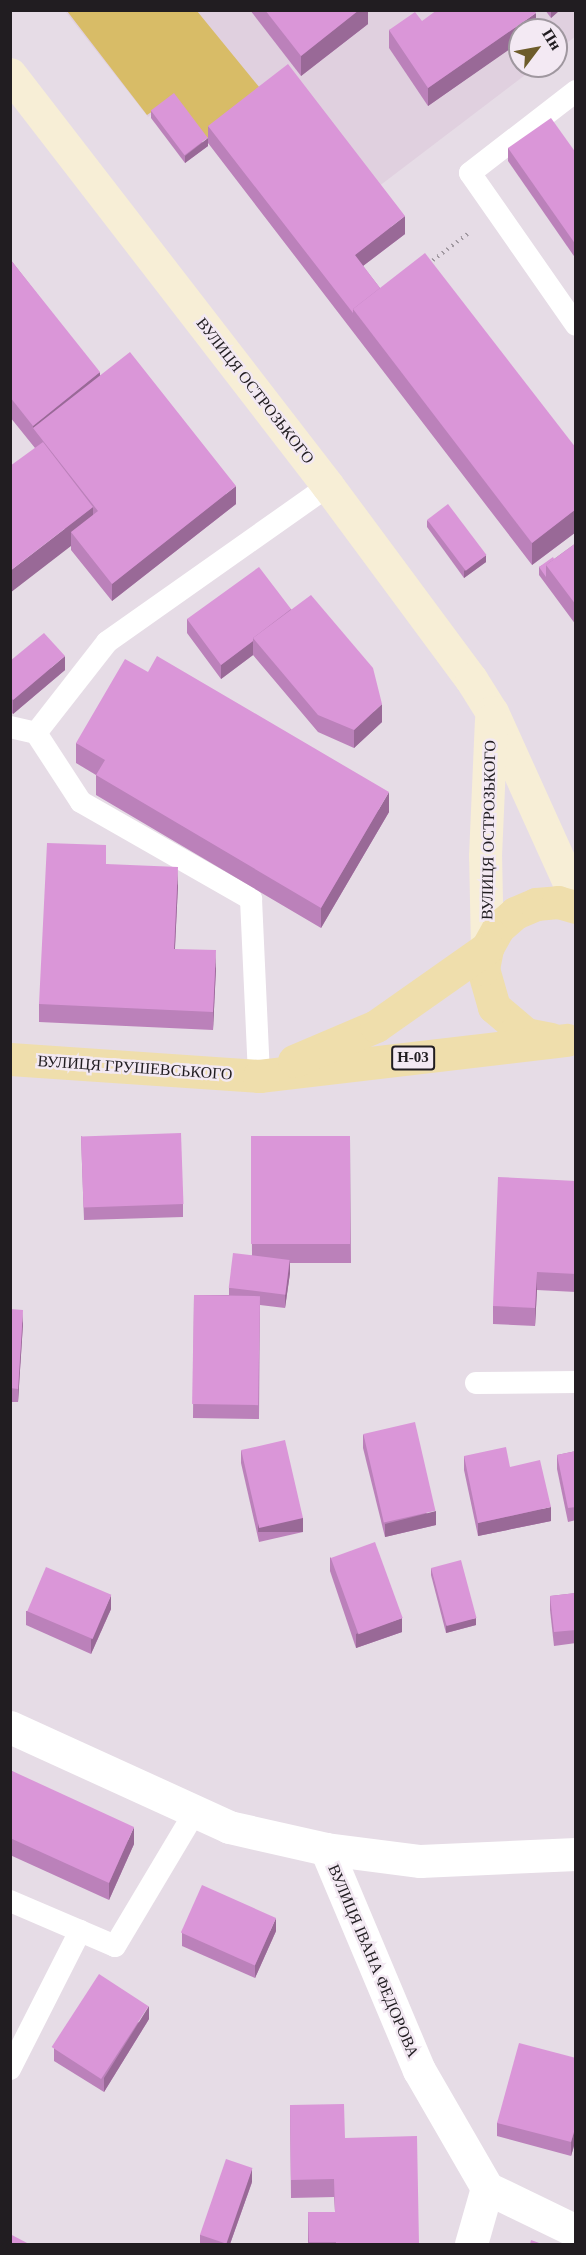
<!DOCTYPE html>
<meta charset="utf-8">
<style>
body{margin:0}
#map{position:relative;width:586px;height:2255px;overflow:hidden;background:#e6dce6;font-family:Georgia,serif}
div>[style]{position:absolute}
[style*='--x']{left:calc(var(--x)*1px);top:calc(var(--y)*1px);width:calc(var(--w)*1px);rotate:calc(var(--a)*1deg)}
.built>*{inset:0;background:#e0d0df}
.green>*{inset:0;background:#d8bc67}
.path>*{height:4px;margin-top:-2px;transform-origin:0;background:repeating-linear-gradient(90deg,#a199a1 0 1.5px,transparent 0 6px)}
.service>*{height:22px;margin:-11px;padding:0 11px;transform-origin:11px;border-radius:11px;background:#fff}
.minor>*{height:33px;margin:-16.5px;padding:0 16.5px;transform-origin:16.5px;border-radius:16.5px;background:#fff}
.secondary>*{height:33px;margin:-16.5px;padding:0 16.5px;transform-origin:16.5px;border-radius:16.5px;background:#f7eed6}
.primary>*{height:33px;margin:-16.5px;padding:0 16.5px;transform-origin:16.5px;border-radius:16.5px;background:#efdeac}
.wall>*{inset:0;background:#bb81ba;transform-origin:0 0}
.shaded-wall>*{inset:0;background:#996997;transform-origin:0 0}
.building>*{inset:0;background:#da96d8;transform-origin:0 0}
span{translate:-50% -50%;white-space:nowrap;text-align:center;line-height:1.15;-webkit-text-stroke:5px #f3e9f3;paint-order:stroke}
.shield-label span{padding:2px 4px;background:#f3e9f3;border:2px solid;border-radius:4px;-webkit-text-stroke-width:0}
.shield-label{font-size:15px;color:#211d21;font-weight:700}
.street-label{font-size:16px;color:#211d21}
.frame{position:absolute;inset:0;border:12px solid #211d21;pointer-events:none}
.north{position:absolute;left:508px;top:18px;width:60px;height:60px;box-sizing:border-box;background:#f3e9f3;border:2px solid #9f979f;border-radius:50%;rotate:58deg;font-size:16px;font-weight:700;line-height:24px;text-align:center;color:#211d21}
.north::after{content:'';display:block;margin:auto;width:21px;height:27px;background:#6d5c2a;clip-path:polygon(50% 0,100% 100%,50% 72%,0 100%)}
</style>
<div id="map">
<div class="built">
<div style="clip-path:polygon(65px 11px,575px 11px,576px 36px,556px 51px,556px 30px,520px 30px,520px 66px,537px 66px,374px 190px,288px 79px,207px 142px,174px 99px,148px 117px)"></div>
</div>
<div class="green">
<div style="clip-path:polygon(67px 11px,197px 11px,264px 93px,206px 139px,174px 97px,147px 115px)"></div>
</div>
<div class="path">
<div style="--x:428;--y:264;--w:53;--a:-37.3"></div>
</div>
<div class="service">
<div style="--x:576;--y:91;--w:134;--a:142.3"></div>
<div style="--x:470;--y:173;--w:185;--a:55.1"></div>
<div style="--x:10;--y:727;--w:27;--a:13"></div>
<div style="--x:36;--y:733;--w:115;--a:-52"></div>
<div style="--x:107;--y:642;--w:271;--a:-35.2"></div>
<div style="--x:36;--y:733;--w:82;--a:56.9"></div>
<div style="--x:81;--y:802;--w:196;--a:29.7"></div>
<div style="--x:251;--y:899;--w:177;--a:87.4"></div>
<div style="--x:476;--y:1383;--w:100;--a:-0.6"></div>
<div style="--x:10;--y:1901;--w:114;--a:23.2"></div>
<div style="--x:115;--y:1946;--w:156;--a:-59.2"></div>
<div style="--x:10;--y:2069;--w:155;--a:-63.1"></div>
</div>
<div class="minor">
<div style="--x:10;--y:1727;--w:241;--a:24.5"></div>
<div style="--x:229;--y:1827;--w:99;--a:12.8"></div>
<div style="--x:326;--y:1849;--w:95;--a:7.3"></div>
<div style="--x:420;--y:1861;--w:156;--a:-2.6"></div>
<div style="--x:326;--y:1849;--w:240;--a:67.2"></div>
<div style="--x:419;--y:2070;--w:136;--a:60"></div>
<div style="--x:487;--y:2188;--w:99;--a:25.8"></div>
<div style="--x:471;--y:2244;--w:58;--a:-74.1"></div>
</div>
<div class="secondary">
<div style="--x:10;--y:74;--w:520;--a:52.34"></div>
<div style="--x:328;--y:486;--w:240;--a:53.5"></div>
<div style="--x:471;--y:679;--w:39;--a:58"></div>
<div style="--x:492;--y:712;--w:204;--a:65.7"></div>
<div style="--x:487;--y:948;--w:92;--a:-91.2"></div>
<div style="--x:485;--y:856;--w:136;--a:-87.5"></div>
</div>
<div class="primary">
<div style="--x:551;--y:1039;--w:25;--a:-169"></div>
<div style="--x:526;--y:1034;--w:42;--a:-139.8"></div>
<div style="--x:494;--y:1007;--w:40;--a:-106"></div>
<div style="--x:483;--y:969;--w:21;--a:-79"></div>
<div style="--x:487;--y:948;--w:23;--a:-61"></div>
<div style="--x:498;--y:928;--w:23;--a:-41"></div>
<div style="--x:515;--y:913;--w:23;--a:-23"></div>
<div style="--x:536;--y:904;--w:22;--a:-5"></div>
<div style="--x:558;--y:902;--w:19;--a:16"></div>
<div style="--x:10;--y:1059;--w:250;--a:3.9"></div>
<div style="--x:259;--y:1076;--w:310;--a:-6.7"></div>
<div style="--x:294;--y:1061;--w:89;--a:-23.1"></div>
<div style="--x:376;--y:1026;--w:136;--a:-35.1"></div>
</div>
<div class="wall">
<div style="clip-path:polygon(250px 10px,368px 10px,368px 24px,301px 76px)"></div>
<div style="clip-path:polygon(545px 10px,560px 10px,551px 18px)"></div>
<div style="clip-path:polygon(422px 21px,536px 30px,428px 106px,389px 48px,389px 30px)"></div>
<div style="clip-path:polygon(151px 110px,208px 146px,185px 163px,151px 118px)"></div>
<div style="clip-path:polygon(208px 126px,405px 234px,363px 266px,380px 288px,576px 448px,576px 532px,532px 565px,208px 143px)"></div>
<div style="left:576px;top:131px;width:16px;height:2px;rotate:90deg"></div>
<div style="clip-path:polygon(508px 148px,576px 153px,576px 259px,508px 161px)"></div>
<div style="clip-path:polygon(10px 259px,100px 375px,236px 504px,112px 601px,71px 550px,71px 546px,35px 448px,10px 417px)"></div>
<div style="clip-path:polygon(427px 520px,486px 562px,464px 578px,427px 527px)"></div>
<div style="clip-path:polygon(576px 543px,576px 625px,539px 575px,539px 567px,554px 559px)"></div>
<div style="clip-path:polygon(291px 609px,382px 722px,354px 748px,318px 732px,253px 655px,221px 679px,187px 633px,187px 619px)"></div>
<div style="clip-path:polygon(10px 661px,65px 670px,13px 714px,10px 711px)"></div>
<div style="clip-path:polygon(76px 743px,389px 812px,321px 928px,96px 795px,96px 775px,76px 763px)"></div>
<div style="clip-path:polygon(106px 864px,178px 885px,175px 949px,216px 968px,213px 1030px,39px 1022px,39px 1004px)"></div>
<div style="clip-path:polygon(81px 1136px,183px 1204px,183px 1217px,84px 1220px)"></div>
<div style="clip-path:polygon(251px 1136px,350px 1136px,351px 1263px,290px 1263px,290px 1273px,285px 1308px,260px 1305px,259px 1419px,193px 1418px,194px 1295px,229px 1295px,229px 1288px,252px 1255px)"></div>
<div style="clip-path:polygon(576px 1181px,576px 1292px,537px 1290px,535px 1326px,493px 1324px,493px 1306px)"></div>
<div style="clip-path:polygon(10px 1309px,23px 1323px,18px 1402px,10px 1402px)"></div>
<div style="clip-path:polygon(363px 1434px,436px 1525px,385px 1537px,363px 1448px)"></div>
<div style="clip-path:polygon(241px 1450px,303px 1532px,259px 1542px,241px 1463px)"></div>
<div style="clip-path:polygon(576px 1451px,576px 1520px,568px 1522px,557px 1469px,557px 1455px)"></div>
<div style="clip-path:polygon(464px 1456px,510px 1467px,551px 1521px,478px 1536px,464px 1470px)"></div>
<div style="clip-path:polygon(330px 1557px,402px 1632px,356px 1648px,330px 1571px)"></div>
<div style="clip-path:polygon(431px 1568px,476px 1625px,446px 1633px,431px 1575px)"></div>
<div style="clip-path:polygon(576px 1593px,576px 1643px,554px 1646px,550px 1610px,550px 1596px)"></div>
<div style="clip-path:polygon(111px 1609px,91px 1654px,26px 1625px,26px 1611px)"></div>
<div style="clip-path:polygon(10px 1770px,134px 1844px,109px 1900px,10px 1855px)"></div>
<div style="clip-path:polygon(276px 1931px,255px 1978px,182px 1946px,182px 1933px)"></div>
<div style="clip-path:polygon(149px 2019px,104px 2092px,54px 2061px,54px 2048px)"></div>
<div style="clip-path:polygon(576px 2058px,576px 2139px,571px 2156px,497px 2136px,497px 2123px)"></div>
<div style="clip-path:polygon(290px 2105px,345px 2138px,419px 2244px,308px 2244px,308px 2212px,335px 2212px,334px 2197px,291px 2198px)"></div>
<div style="clip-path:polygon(252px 2182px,230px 2244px,200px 2244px,200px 2235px)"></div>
</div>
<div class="shaded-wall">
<div style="clip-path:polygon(359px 10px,368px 10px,368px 24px,301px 76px,301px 56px)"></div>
<div style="clip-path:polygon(551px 10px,560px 10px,551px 18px)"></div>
<div style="clip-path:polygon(536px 13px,536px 30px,520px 30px,520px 42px,428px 106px,428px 88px)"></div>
<div style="clip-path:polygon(208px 138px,208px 146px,185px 163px,185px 156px)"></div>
<div style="clip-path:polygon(405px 216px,405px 234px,355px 272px,355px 255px)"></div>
<div style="clip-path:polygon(100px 372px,100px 393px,33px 428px,33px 426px)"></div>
<div style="clip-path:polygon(236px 486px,236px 504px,112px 601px,112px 584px)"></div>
<div style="clip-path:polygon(93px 507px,93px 529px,71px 532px,71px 546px,10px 593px,10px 571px)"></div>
<div style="clip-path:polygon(576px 509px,576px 532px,532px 565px,532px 543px)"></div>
<div style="clip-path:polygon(486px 555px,486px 562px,464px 578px,464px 571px)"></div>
<div style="clip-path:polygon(253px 641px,253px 655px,221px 679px,221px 665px)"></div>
<div style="clip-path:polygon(65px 656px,65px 670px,13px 714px,13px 700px)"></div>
<div style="clip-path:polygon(382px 704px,382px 722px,354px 748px,354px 730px)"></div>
<div style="clip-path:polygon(389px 792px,389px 812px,321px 928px,321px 908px)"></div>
<div style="clip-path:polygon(178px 867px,178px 885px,174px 966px,174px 949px)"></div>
<div style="clip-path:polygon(216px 950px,216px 968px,213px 1030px,213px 1012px)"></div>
<div style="clip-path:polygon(290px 1260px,290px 1273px,285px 1308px,285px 1295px)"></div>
<div style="clip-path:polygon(537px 1272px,537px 1290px,535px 1326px,535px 1308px)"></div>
<div style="clip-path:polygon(23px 1310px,23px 1323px,18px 1402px,18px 1389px)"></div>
<div style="clip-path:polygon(551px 1507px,551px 1521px,478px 1536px,478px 1523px)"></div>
<div style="clip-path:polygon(436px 1511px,436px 1525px,385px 1537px,385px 1524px)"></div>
<div style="left:303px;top:1518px;width:14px;height:45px;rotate:90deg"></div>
<div style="clip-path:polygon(111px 1595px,111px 1609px,91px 1654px,91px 1640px)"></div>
<div style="clip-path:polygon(402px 1618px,402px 1632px,356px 1648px,356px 1634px)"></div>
<div style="clip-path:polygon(476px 1618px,476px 1625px,446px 1633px,446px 1625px)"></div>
<div style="clip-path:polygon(134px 1827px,134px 1844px,109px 1900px,109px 1883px)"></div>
<div style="clip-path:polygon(276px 1918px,276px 1931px,255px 1978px,255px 1965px)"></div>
<div style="clip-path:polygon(149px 2006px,149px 2019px,104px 2092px,104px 2078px)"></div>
<div style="clip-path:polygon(576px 2125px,576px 2139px,571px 2156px,571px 2142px)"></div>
<div style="clip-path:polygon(252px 2168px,252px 2182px,230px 2244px,225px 2244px)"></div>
</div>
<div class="building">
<div style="clip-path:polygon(265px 10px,359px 10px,301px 56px)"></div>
<div style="clip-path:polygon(437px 10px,534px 10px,536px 13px,428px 88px,389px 30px,415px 12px,422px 21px)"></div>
<div style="clip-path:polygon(288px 64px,405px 216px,355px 255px,380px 288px,353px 309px,353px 313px,208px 126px)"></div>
<div style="left:174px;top:93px;width:56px;height:29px;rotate:53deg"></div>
<div style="clip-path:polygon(551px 118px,576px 153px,576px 245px,508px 148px)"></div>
<div style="clip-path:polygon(425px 253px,576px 448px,576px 509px,532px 543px,353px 309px)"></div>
<div style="clip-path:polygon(10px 259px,100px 372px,33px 426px,10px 397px)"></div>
<div style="clip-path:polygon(130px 352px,236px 486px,112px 584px,71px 532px,98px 511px,33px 428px)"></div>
<div style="clip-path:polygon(43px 442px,93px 507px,10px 571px,10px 466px)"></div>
<div style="left:448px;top:504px;width:64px;height:26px;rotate:53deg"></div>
<div style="clip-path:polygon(576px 543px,576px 605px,546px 565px)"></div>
<div style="clip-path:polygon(553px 557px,554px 559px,546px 565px,546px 577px,539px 567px)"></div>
<div style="clip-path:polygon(259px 567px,291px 609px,253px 638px,253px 641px,221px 665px,187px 619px)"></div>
<div style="clip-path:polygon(311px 595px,373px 668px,382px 704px,354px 730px,318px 715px,253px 638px)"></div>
<div style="clip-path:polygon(44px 633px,65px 656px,13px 700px,10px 697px,10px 661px)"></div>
<div style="clip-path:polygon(157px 656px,389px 792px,321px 908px,96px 775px,105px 760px,76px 743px,125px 659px,148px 672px)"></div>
<div style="clip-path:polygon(47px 843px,106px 845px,106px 864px,178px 867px,174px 949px,216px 950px,213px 1012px,39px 1004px)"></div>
<div style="left:181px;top:1133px;width:71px;height:100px;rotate:88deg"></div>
<div style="left:251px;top:1136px;width:99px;height:108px"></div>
<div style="clip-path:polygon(498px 1177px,576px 1181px,576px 1274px,537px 1272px,535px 1308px,493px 1306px)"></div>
<div style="left:233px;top:1253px;width:57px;height:35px;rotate:7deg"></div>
<div style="left:194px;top:1295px;width:66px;height:109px;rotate:1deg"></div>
<div style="clip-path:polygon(10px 1309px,23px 1310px,18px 1389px,10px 1388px)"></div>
<div style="left:415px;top:1422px;width:91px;height:53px;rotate:77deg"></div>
<div style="left:285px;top:1440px;width:80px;height:45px;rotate:77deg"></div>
<div style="clip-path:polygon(506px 1447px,510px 1467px,540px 1460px,551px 1507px,478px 1523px,464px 1456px)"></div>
<div style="clip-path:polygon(576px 1451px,576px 1507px,568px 1508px,557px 1455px)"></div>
<div style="left:375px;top:1542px;width:81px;height:47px;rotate:70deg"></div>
<div style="left:461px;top:1560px;width:60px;height:31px;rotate:75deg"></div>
<div style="left:46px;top:1567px;width:71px;height:48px;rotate:23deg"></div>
<div style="clip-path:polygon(576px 1593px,576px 1630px,554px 1632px,550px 1596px)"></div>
<div style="clip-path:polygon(10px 1770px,134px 1827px,109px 1883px,10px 1838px)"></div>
<div style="left:202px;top:1885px;width:81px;height:52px;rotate:24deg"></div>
<div style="left:99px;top:1974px;width:59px;height:87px;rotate:33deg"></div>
<div style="clip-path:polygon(519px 2043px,576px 2058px,576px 2125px,571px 2142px,497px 2123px)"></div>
<div style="clip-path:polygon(344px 2104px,345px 2138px,417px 2136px,419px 2244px,336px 2244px,336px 2242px,309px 2242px,308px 2212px,335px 2212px,334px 2179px,291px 2180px,290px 2105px)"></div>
<div style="left:226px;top:2159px;width:28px;height:80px;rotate:19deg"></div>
<div style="clip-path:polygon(10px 2234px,29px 2244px,10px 2244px)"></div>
<div style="clip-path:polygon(531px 2240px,542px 2244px,530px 2244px)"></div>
</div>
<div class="shield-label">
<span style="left:413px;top:1058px">Н-03</span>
</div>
<div class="street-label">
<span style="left:255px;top:391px;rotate:52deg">ВУЛИЦЯ ОСТРОЗЬКОГО</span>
<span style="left:489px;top:830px;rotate:-89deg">ВУЛИЦЯ ОСТРОЗЬКОГО</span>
<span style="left:135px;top:1068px;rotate:4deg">ВУЛИЦЯ ГРУШЕВСЬКОГО</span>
<span style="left:373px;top:1961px;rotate:67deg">ВУЛИЦЯ ІВАНА ФЕДОРОВА</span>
</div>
<div class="frame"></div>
<div class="north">Пн</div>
</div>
